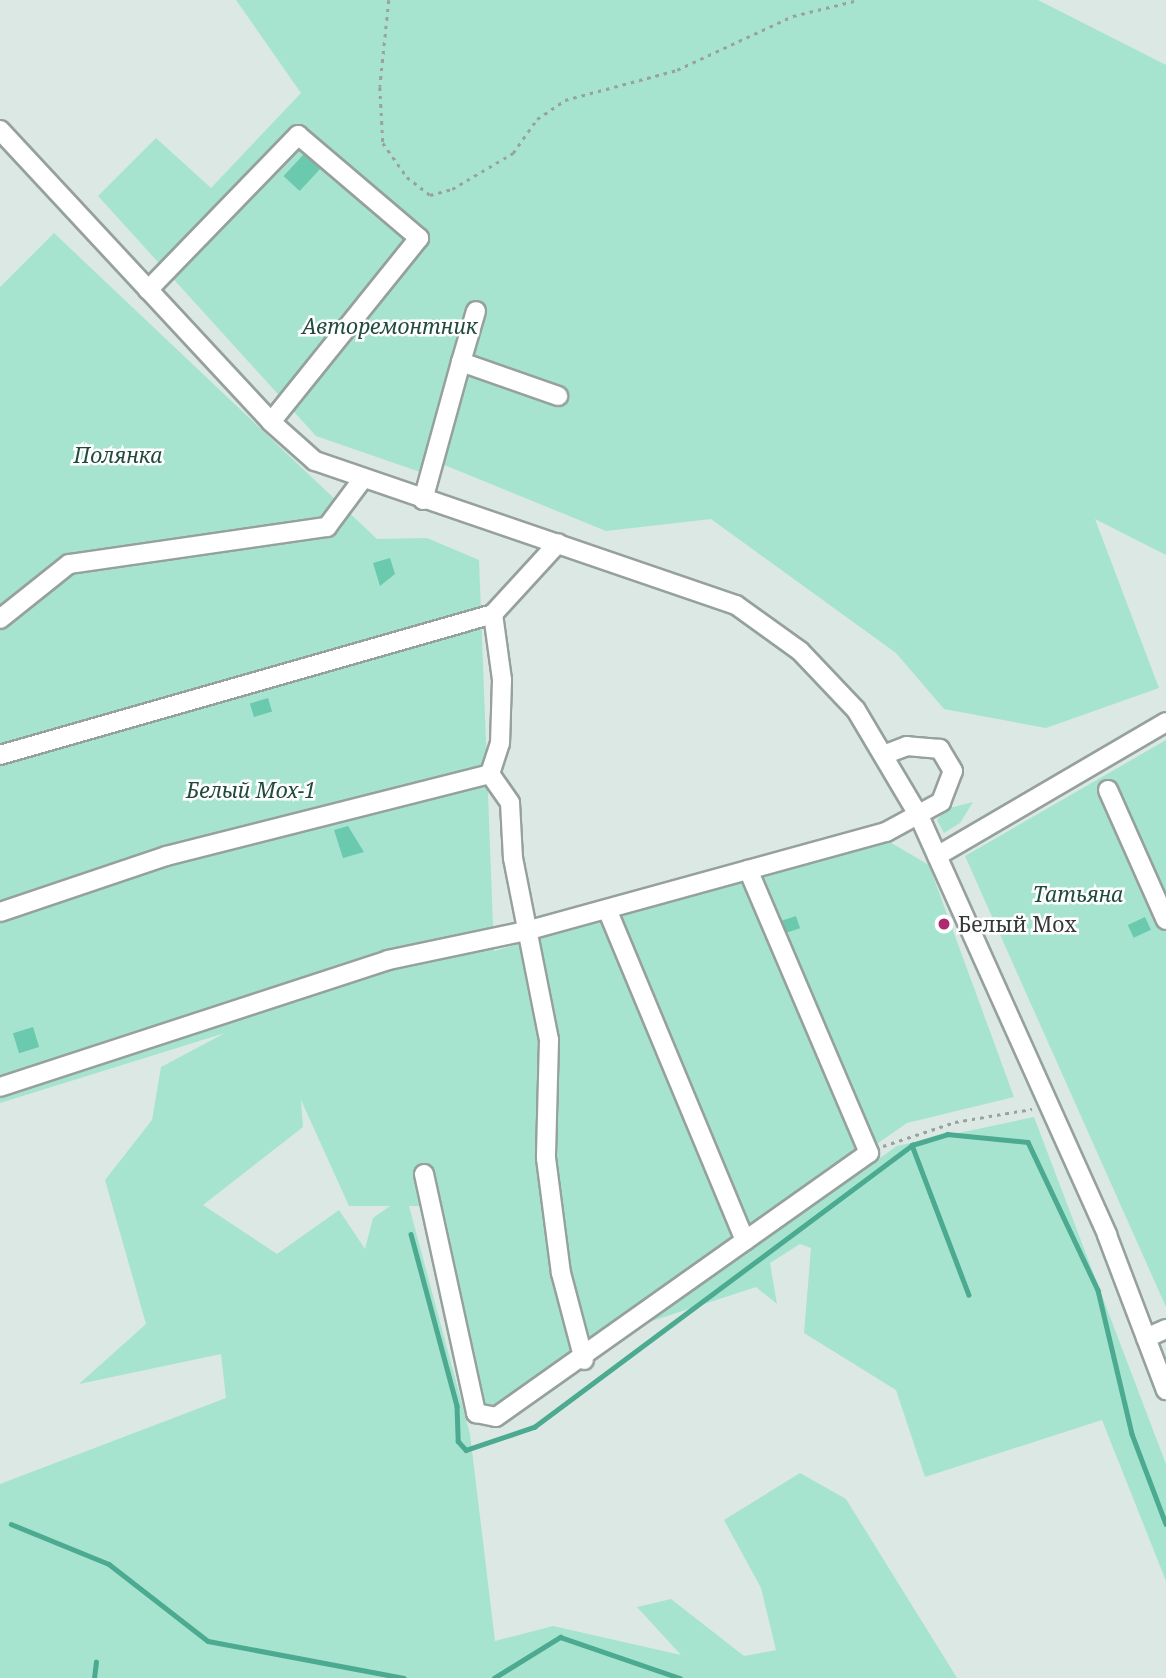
<!DOCTYPE html>
<meta charset="utf-8">
<style>
body{margin:0}
#map{position:relative;width:1166px;height:1678px;overflow:hidden;background:#dce8e4;font-family:"Noto Serif",serif}
div>[style]{position:absolute}
[style*='--x']{left:calc(var(--x)*1px);top:calc(var(--y)*1px);width:calc(var(--w)*1px);rotate:calc(var(--a)*1deg)}
.green>*{inset:0;background:#a6e4d0}
.stream>*{height:4.5px;margin:-2.25px;padding:0 2.25px;transform-origin:2.25px;border-radius:2.25px;background:#4baa90}
.building>*{inset:0;background:#6bc9ae;transform-origin:0 0}
.path>*{height:2.5px;margin-top:-1.25px;transform-origin:0;background:repeating-linear-gradient(90deg,#99a29f 0 3.5px,transparent 0 8.5px)}
.roads{filter:drop-shadow(2px 0 #96a19d) drop-shadow(-2px 0 #96a19d) drop-shadow(0 2px #96a19d) drop-shadow(0 -2px #96a19d)}
.minor>*{height:18px;margin:-9px;padding:0 9px;transform-origin:9px;border-radius:9px;background:#fff}
.dots>*{width:19px;height:19px;translate:-50% -50%;box-sizing:border-box;border:4px solid #fff;border-radius:50%}
span{translate:-50% -50%;white-space:nowrap;text-align:center;line-height:1.15;-webkit-text-stroke:5px #fff;paint-order:stroke}
.park-label{font-size:21px;color:#214b3f;font-style:italic}
.poi-label{font-size:21px;color:#343937}
.left{translate:0 -50%;text-align:left}
</style>
<div id="map">
<div class="green">
<div style="clip-path:polygon(236px 0,1038px 0,1166px 65px,1166px 555px,1095px 519px,1159px 688px,1046px 728px,944px 709px,896px 653px,711px 519px,606px 531px,427px 458px,420px 472px,316px 436px,98px 196px,156px 138px,211px 188px,301px 93px)"></div>
<div style="clip-path:polygon(evenodd,54px 233px,377px 539px,427px 538px,479px 560px,494px 951px,888px 841px,929px 865px,1014px 1097px,907px 1123px,471px 1425px,420px 1206px,409px 1206px,470px 1434px,495px 1641px,553px 1626px,681px 1655px,637px 1607px,671px 1599px,744px 1656px,776px 1650px,761px 1588px,724px 1520px,800px 1473px,846px 1499px,957px 1678px,0 1678px,0 1484px,226px 1398px,221px 1354px,79px 1384px,146px 1324px,105px 1180px,152px 1120px,161px 1067px,225px 1033px,0 1103px,0 287px,54px 233px,301px 1100px,349px 1206px,390px 1206px,373px 1218px,365px 1249px,339px 1210px,277px 1254px,203px 1205px,303px 1127px,301px 1100px)"></div>
<div style="clip-path:polygon(1166px 740px,1166px 1307px,965px 856px)"></div>
<div style="clip-path:polygon(973px 802px,960px 823px,944px 833px,937px 820px,946px 809px)"></div>
<div style="clip-path:polygon(1034px 1117px,1166px 1464px,1166px 1581px,1102px 1420px,925px 1477px,896px 1390px,804px 1333px,811px 1248px,800px 1244px,770px 1263px,777px 1304px,756px 1287px,649px 1322px,897px 1146px)"></div>
</div>
<div class="stream">
<div style="--x:912;--y:1145;--w:160;--a:69.2"></div>
<div style="--x:411;--y:1234;--w:178;--a:75"></div>
<div style="--x:457;--y:1406;--w:35;--a:88"></div>
<div style="--x:458;--y:1441;--w:12;--a:48"></div>
<div style="--x:466;--y:1450;--w:72;--a:-18.7"></div>
<div style="--x:534;--y:1427;--w:472;--a:-36.7"></div>
<div style="--x:912;--y:1145;--w:37;--a:-17"></div>
<div style="--x:947;--y:1134;--w:81;--a:5.6"></div>
<div style="--x:1028;--y:1142;--w:164;--a:64.7"></div>
<div style="--x:1098;--y:1290;--w:148;--a:76.7"></div>
<div style="--x:1132;--y:1434;--w:96;--a:69.3"></div>
<div style="--x:11;--y:1524;--w:106;--a:22.2"></div>
<div style="--x:109;--y:1564;--w:125;--a:37.9"></div>
<div style="--x:208;--y:1641;--w:199;--a:10.7"></div>
<div style="--x:94;--y:1678;--w:16;--a:-83"></div>
<div style="--x:494;--y:1678;--w:78;--a:-31.8"></div>
<div style="--x:560;--y:1637;--w:127;--a:18.9"></div>
</div>
<div class="building">
<div style="left:304px;top:154px;width:22px;height:30px;rotate:43deg"></div>
<div style="clip-path:polygon(390px 558px,395px 574px,380px 586px,373px 563px)"></div>
<div style="left:268px;top:698px;width:14px;height:19px;rotate:73deg"></div>
<div style="clip-path:polygon(348px 826px,364px 852px,343px 858px,334px 830px)"></div>
<div style="left:796px;top:916px;width:13px;height:21px;rotate:72deg"></div>
<div style="left:1145px;top:917px;width:14px;height:19px;rotate:65deg"></div>
<div style="left:33px;top:1027px;width:21px;height:21px;rotate:73deg"></div>
</div>
<div class="path">
<div style="--x:389;--y:0;--w:87;--a:95.9"></div>
<div style="--x:380;--y:87;--w:56;--a:86.9"></div>
<div style="--x:383;--y:143;--w:42;--a:54.8"></div>
<div style="--x:407;--y:177;--w:29;--a:38"></div>
<div style="--x:430;--y:195;--w:23;--a:-15"></div>
<div style="--x:452;--y:189;--w:71;--a:-30.5"></div>
<div style="--x:513;--y:153;--w:42;--a:-54.8"></div>
<div style="--x:537;--y:119;--w:34;--a:-34"></div>
<div style="--x:565;--y:100;--w:116;--a:-15"></div>
<div style="--x:677;--y:70;--w:128;--a:-25"></div>
<div style="--x:793;--y:16;--w:67;--a:-13.8"></div>
<div style="--x:883;--y:1146;--w:76;--a:-18.4"></div>
<div style="--x:955;--y:1122;--w:78;--a:-9.6"></div>
</div>
<div class="roads">
<div class="minor">
<div style="--x:0;--y:130;--w:398;--a:47.1"></div>
<div style="--x:271;--y:422;--w:59;--a:41.6"></div>
<div style="--x:315;--y:461;--w:445;--a:18.9"></div>
<div style="--x:736;--y:605;--w:79;--a:35.7"></div>
<div style="--x:800;--y:651;--w:81;--a:46.5"></div>
<div style="--x:856;--y:710;--w:126;--a:59.3"></div>
<div style="--x:920;--y:818;--w:457;--a:65.8"></div>
<div style="--x:1107;--y:1235;--w:166;--a:69.2"></div>
<div style="--x:148;--y:290;--w:216;--a:-45.9"></div>
<div style="--x:298;--y:135;--w:159;--a:40.4"></div>
<div style="--x:419;--y:238;--w:236;--a:128.8"></div>
<div style="--x:461;--y:362;--w:53;--a:-73.6"></div>
<div style="--x:423;--y:500;--w:143;--a:-74.6"></div>
<div style="--x:461;--y:362;--w:103;--a:19.3"></div>
<div style="--x:493;--y:614;--w:67;--a:82.2"></div>
<div style="--x:502;--y:680;--w:63;--a:91.8"></div>
<div style="--x:500;--y:743;--w:33;--a:108"></div>
<div style="--x:490;--y:774;--w:35;--a:55"></div>
<div style="--x:510;--y:803;--w:55;--a:86.9"></div>
<div style="--x:513;--y:858;--w:186;--a:78.8"></div>
<div style="--x:549;--y:1040;--w:118;--a:91.5"></div>
<div style="--x:546;--y:1158;--w:116;--a:82.6"></div>
<div style="--x:561;--y:1273;--w:90;--a:75.2"></div>
<div style="--x:0;--y:619;--w:88;--a:-38.6"></div>
<div style="--x:69;--y:564;--w:261;--a:-8.2"></div>
<div style="--x:327;--y:527;--w:59;--a:-53.3"></div>
<div style="--x:0;--y:755;--w:513;--a:-15.96"></div>
<div style="--x:493;--y:614;--w:96;--a:-47.5"></div>
<div style="--x:1108;--y:790;--w:142;--a:66"></div>
<div style="--x:937;--y:856;--w:265;--a:-30.3"></div>
<div style="--x:607;--y:909;--w:359;--a:67.4"></div>
<div style="--x:0;--y:912;--w:175;--a:-18.6"></div>
<div style="--x:166;--y:856;--w:334;--a:-14.2"></div>
<div style="--x:0;--y:1087;--w:408;--a:-18.1"></div>
<div style="--x:388;--y:960;--w:141;--a:-11.9"></div>
<div style="--x:526;--y:931;--w:373;--a:-15.4"></div>
<div style="--x:886;--y:832;--w:63;--a:-28.6"></div>
<div style="--x:941;--y:802;--w:33;--a:-69"></div>
<div style="--x:953;--y:771;--w:26;--a:-121"></div>
<div style="--x:940;--y:749;--w:33;--a:-175"></div>
<div style="--x:907;--y:746;--w:25;--a:159"></div>
<div style="--x:424;--y:1174;--w:245;--a:77.7"></div>
<div style="--x:476;--y:1413;--w:20;--a:11"></div>
<div style="--x:496;--y:1417;--w:457;--a:-35.3"></div>
<div style="--x:869;--y:1153;--w:308;--a:-113.1"></div>
<div style="--x:1146;--y:1338;--w:22;--a:-24"></div>
</div>
</div>
<div class="dots">
<div style="left:944px;top:924px;background:#ae2971"></div>
</div>
<div class="park-label">
<span style="left:390px;top:326px">Авторемонтник</span>
<span style="left:118px;top:455px">Полянка</span>
<span style="left:251px;top:790px">Белый Мох-1</span>
<span style="left:1078px;top:894px">Татьяна</span>
</div>
<div class="poi-label">
<span class="left" style="left:958px;top:924px">Белый Мох</span>
</div>
</div>
